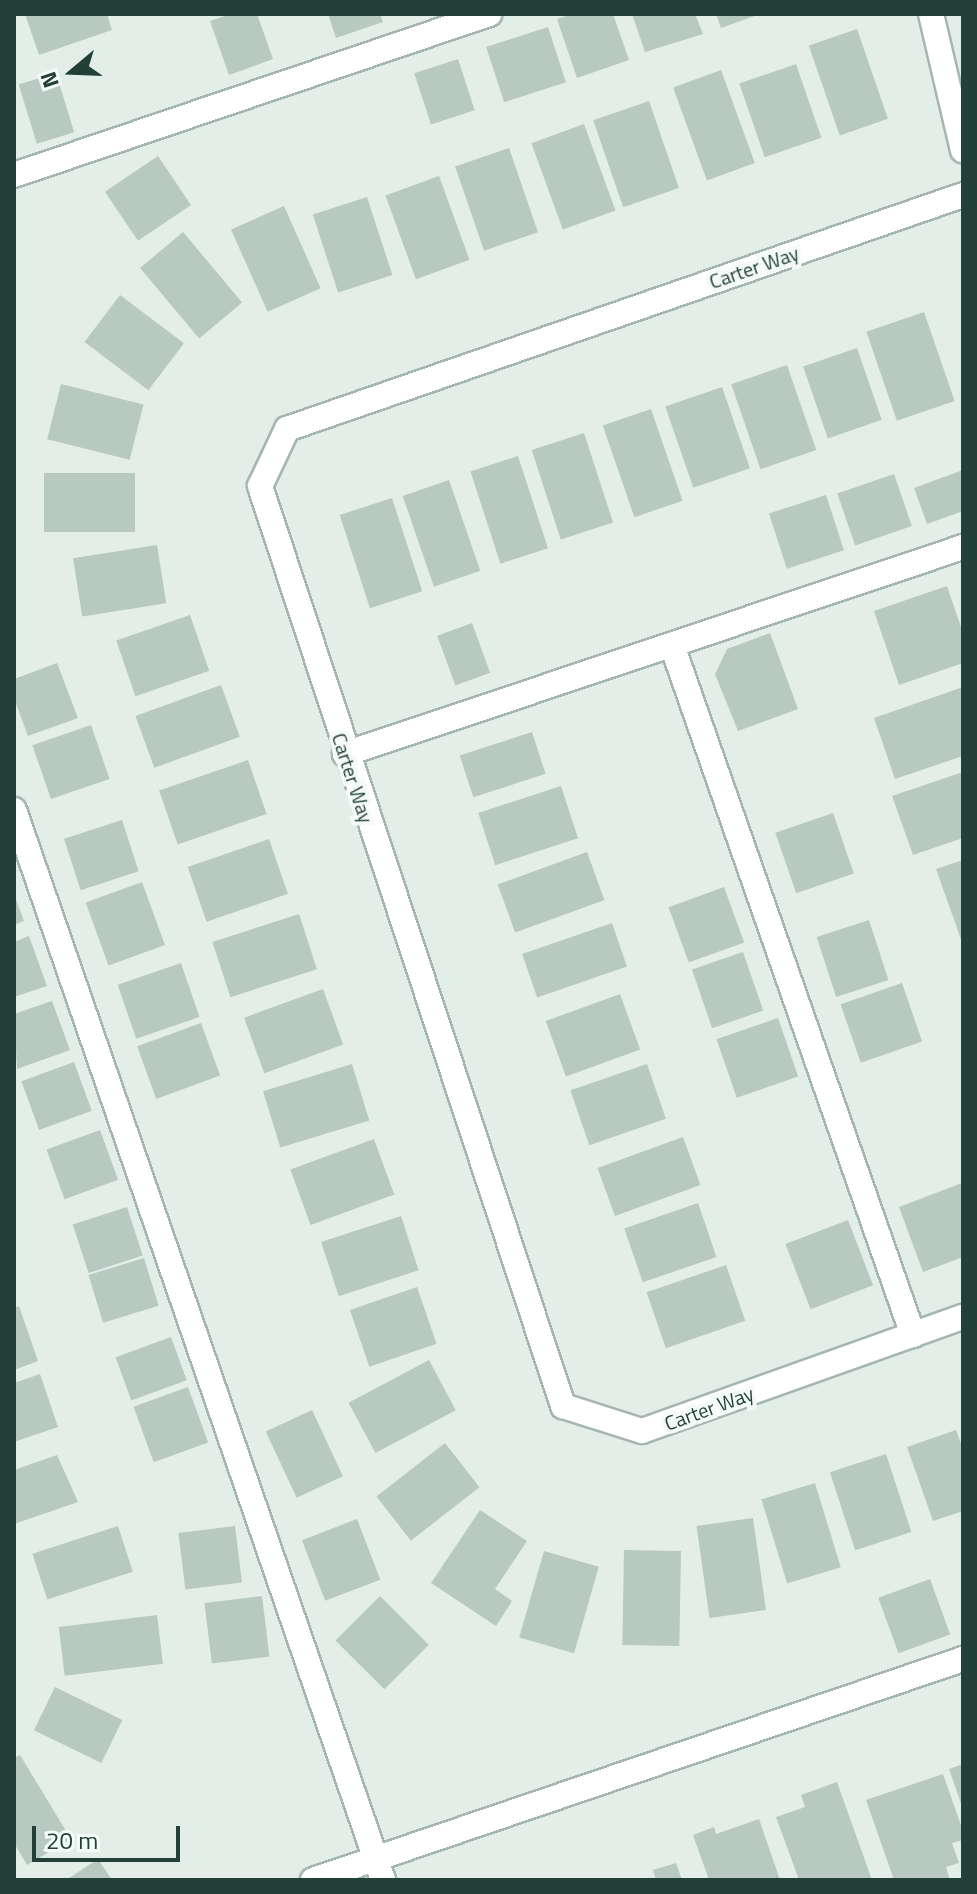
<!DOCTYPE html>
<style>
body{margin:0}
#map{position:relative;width:977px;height:1894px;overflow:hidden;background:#e3eee9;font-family:"Titillium Web",sans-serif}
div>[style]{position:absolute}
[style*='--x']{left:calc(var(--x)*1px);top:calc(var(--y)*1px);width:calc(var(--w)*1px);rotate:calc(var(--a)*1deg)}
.building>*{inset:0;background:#b8c9c2;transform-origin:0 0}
.roads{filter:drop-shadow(2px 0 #a5b6b0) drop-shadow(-2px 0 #a5b6b0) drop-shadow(0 2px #a5b6b0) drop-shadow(0 -2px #a5b6b0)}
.service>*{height:24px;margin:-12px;padding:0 12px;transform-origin:12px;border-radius:12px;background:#fff}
.minor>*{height:24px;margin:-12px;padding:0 12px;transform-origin:12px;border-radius:12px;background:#fff}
span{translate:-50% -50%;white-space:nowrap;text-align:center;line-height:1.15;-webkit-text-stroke:8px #f4faf7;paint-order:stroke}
.street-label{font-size:20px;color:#224038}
.frame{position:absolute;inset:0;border:16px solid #224038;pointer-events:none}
.north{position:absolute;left:32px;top:32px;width:80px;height:80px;-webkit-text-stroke:6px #f4faf7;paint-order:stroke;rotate:251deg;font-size:22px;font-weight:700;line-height:32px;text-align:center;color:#224038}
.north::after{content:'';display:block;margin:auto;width:28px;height:36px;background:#224038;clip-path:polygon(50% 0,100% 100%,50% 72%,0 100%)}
.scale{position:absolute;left:32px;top:1826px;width:148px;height:36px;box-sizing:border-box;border:4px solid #224038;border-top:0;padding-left:10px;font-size:24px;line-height:28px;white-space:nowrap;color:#224038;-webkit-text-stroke:6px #f4faf7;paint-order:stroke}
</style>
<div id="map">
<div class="building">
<div style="clip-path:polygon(25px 14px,107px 14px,112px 30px,39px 55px)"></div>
<div style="clip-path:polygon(231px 14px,257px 14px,273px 59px,229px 75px,210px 21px)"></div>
<div style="clip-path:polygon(328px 14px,380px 14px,383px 22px,336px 38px)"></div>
<div style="clip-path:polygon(572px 14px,613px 14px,629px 60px,577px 78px,557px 19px)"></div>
<div style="clip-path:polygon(632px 14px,695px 14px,703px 34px,645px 52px)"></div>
<div style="clip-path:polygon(716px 14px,760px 14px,721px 28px)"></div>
<div style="left:548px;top:27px;width:58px;height:65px;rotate:72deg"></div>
<div style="left:857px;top:29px;width:95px;height:51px;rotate:71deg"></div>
<div style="left:458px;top:59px;width:54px;height:46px;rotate:72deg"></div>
<div style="left:796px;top:64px;width:78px;height:60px;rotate:71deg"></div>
<div style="left:721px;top:70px;width:99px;height:51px;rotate:70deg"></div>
<div style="left:56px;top:73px;width:62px;height:39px;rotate:73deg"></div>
<div style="left:649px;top:101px;width:92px;height:59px;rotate:71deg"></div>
<div style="left:584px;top:124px;width:92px;height:56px;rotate:70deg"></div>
<div style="left:509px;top:148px;width:89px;height:57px;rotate:71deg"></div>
<div style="left:158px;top:156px;width:59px;height:64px;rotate:56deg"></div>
<div style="left:439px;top:176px;width:89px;height:57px;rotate:70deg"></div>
<div style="left:367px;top:197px;width:82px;height:57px;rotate:72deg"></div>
<div style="left:284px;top:206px;width:90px;height:58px;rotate:66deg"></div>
<div style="left:183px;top:232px;width:92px;height:56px;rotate:50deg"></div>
<div style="left:120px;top:295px;width:80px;height:59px;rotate:37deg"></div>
<div style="left:924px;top:312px;width:94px;height:61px;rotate:71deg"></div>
<div style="left:857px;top:348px;width:76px;height:57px;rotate:71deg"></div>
<div style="left:787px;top:365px;width:90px;height:59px;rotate:71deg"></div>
<div style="left:61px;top:384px;width:85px;height:57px;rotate:14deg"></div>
<div style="left:722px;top:387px;width:86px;height:60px;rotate:71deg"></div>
<div style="left:651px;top:409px;width:97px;height:51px;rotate:71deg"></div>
<div style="left:584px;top:433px;width:94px;height:55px;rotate:72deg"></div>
<div style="left:518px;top:456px;width:97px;height:50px;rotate:72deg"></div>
<div style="clip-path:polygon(963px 470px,963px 511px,927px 524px,914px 488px)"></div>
<div style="left:44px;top:473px;width:91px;height:59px"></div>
<div style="left:894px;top:474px;width:55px;height:60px;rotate:71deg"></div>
<div style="left:449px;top:480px;width:96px;height:49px;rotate:71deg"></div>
<div style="left:826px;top:495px;width:58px;height:60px;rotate:72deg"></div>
<div style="left:392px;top:498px;width:98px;height:55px;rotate:72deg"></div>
<div style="left:157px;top:545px;width:59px;height:85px;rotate:81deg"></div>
<div style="clip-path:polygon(947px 586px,963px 633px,963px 663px,899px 685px,874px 611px)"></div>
<div style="left:190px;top:615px;width:59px;height:78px;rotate:71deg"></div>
<div style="left:472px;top:623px;width:53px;height:37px;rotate:70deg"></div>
<div style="clip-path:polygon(770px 633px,798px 709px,738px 731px,715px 674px,727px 649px)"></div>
<div style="clip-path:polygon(57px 663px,78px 718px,28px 736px,14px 698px,14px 679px)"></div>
<div style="left:221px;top:685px;width:55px;height:91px;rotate:70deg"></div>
<div style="clip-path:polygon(963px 687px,963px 756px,895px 779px,874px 718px)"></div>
<div style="left:91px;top:725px;width:57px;height:62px;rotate:71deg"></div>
<div style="left:532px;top:732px;width:44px;height:76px;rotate:72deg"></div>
<div style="left:248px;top:760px;width:57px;height:94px;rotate:71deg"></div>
<div style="clip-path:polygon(963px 772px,963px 838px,913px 855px,892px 796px)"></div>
<div style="left:561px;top:786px;width:55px;height:87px;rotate:72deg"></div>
<div style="left:833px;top:813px;width:64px;height:61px;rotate:71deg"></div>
<div style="left:122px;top:820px;width:54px;height:61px;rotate:72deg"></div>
<div style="left:269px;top:839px;width:58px;height:86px;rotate:71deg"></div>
<div style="left:587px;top:852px;width:51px;height:95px;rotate:70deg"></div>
<div style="clip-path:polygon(963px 860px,963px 945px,936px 869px)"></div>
<div style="left:142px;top:882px;width:67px;height:60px;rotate:70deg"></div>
<div style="left:724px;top:887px;width:59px;height:59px;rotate:70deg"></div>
<div style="clip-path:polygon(14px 894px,24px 921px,14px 925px)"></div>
<div style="left:299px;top:914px;width:58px;height:91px;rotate:72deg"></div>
<div style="left:869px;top:920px;width:63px;height:55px;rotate:72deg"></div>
<div style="left:612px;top:923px;width:46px;height:95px;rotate:71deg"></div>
<div style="clip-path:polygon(29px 936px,47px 986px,14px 997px,14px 942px)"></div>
<div style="left:743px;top:952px;width:62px;height:54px;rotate:71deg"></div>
<div style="left:181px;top:963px;width:57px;height:67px;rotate:71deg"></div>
<div style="left:902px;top:983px;width:62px;height:65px;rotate:71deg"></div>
<div style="left:323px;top:989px;width:59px;height:84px;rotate:70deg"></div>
<div style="left:620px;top:994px;width:59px;height:79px;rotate:70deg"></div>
<div style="clip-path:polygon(52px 1001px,70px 1050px,17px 1069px,14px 1014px)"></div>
<div style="left:778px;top:1018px;width:62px;height:65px;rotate:71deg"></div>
<div style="left:201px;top:1023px;width:56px;height:68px;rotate:70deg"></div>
<div style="left:74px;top:1062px;width:52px;height:56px;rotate:70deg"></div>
<div style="left:352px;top:1064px;width:59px;height:93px;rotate:73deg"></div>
<div style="left:647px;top:1064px;width:58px;height:81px;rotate:71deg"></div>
<div style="left:100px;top:1130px;width:53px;height:57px;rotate:70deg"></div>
<div style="left:683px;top:1137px;width:51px;height:91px;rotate:70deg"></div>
<div style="left:374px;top:1139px;width:59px;height:89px;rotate:70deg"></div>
<div style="clip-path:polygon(962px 1183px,963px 1257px,923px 1272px,899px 1207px)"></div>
<div style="left:698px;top:1203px;width:57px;height:78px;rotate:71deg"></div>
<div style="left:127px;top:1207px;width:51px;height:57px;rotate:72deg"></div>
<div style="left:401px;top:1216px;width:57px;height:84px;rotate:72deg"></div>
<div style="left:848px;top:1220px;width:70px;height:67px;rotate:69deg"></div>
<div style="left:144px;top:1258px;width:50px;height:58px;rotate:73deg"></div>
<div style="left:726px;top:1265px;width:59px;height:84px;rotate:71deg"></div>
<div style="left:417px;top:1287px;width:60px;height:71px;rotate:71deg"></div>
<div style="clip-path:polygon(19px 1306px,38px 1361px,14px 1370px,14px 1308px)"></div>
<div style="left:171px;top:1337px;width:46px;height:59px;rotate:70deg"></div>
<div style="left:429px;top:1360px;width:57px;height:91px;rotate:62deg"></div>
<div style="clip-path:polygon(40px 1374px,58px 1427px,14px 1442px,14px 1383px)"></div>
<div style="left:188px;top:1387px;width:59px;height:58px;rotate:70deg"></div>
<div style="left:312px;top:1410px;width:73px;height:51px;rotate:65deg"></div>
<div style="clip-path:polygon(956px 1430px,963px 1449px,963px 1511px,933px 1521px,907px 1447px)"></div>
<div style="left:445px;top:1443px;width:56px;height:87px;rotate:52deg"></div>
<div style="left:886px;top:1454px;width:82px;height:59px;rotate:72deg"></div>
<div style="clip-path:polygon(57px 1455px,78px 1502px,14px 1524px,14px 1470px)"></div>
<div style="left:815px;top:1483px;width:88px;height:56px;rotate:73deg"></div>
<div style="clip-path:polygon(480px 1510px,527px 1541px,495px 1589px,512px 1601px,496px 1626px,431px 1583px)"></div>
<div style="left:753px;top:1518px;width:93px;height:57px;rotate:82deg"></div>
<div style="left:357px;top:1519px;width:65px;height:59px;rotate:69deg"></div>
<div style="left:118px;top:1526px;width:48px;height:90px;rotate:72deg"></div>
<div style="left:235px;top:1526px;width:57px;height:57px;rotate:83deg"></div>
<div style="left:624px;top:1550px;width:57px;height:95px;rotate:1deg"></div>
<div style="left:544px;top:1551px;width:57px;height:90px;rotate:16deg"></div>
<div style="left:930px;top:1579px;width:59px;height:55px;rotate:70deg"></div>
<div style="left:262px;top:1596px;width:61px;height:58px;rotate:83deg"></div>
<div style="left:380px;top:1596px;width:69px;height:63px;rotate:45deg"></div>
<div style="left:157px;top:1615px;width:49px;height:99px;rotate:83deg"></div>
<div style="left:55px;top:1687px;width:75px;height:48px;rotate:26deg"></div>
<div style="clip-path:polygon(20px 1755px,71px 1839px,27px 1865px,14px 1843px,14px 1758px)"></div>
<div style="clip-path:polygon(963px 1764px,963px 1809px,949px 1769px)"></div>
<div style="clip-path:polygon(943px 1774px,963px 1831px,963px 1840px,952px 1843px,959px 1863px,946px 1867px,950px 1880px,894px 1880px,866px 1800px)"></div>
<div style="clip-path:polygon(837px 1782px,872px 1880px,799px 1880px,776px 1817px,805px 1807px,801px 1795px)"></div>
<div style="clip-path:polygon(759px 1819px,780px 1880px,709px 1880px,693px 1835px,714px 1827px,716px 1834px)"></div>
<div style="clip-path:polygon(98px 1859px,112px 1880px,66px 1880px)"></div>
<div style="clip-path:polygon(676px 1863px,682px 1880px,656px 1880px,653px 1870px)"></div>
</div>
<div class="roads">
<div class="service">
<div style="--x:14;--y:175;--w:502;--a:-18.72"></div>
<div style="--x:672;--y:645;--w:731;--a:70.75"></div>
<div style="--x:345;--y:754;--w:652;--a:-18.52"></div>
<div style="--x:14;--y:810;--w:1132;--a:70.97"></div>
<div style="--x:313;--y:1880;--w:687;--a:-18.78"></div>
</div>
<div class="minor">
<div style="--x:931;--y:14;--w:140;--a:76.8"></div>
<div style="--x:963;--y:195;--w:715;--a:160.91"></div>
<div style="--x:287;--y:429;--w:63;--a:115.3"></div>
<div style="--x:260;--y:486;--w:969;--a:71.77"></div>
<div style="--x:563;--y:1406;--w:83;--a:17.6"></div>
<div style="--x:642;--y:1431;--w:341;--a:-19.6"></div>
</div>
</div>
<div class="street-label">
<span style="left:754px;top:267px;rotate:-19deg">Carter Way</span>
<span style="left:353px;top:778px;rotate:72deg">Carter Way</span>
<span style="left:709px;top:1408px;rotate:-20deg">Carter Way</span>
</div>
<div class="frame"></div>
<div class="north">N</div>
<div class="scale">20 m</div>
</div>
